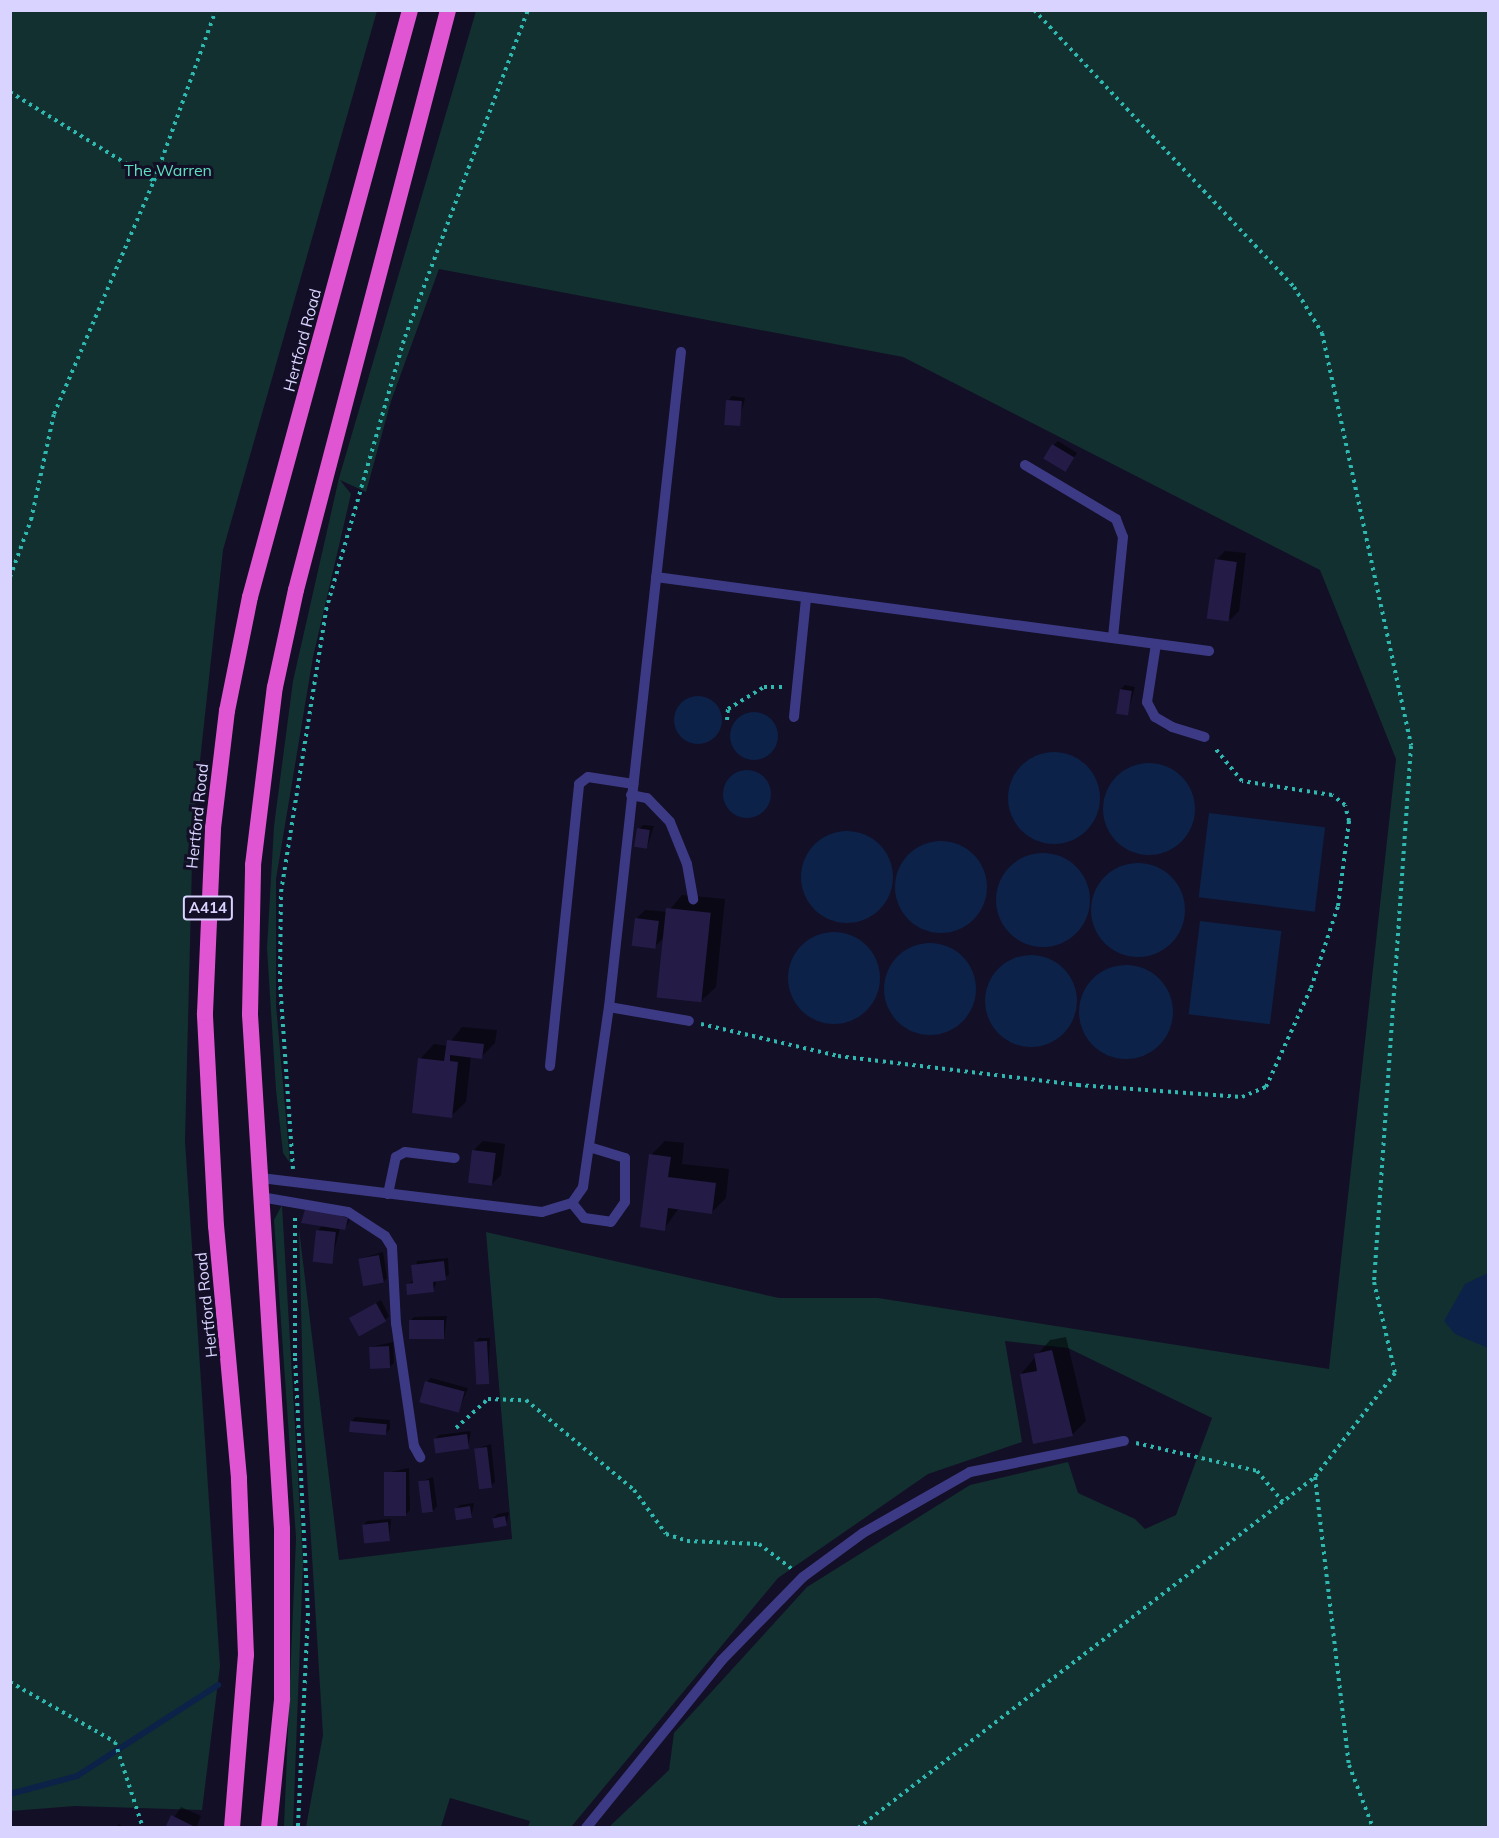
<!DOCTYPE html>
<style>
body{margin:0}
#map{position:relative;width:1499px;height:1838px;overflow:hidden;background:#130f26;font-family:Mulish,sans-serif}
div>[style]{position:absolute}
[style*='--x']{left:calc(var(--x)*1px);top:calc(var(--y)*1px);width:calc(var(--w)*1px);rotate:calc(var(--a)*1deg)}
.green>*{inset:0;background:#12302f}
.water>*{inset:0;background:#0c2248;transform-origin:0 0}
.round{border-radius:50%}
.shadow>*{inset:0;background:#0007}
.stream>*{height:6px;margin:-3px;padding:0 3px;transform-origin:3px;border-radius:3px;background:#0c2248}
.building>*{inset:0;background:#241b47;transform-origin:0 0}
.path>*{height:4px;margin-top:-2px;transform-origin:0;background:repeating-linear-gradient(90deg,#2fb8b0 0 3px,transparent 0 7.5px)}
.service>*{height:10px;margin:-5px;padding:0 5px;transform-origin:5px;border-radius:5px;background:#3d3a85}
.trunk>*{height:16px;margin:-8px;padding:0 8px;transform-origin:8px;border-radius:8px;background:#e055d1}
span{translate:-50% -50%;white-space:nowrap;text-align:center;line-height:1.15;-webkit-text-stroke:6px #130f26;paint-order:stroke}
.shield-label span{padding:2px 4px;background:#130f26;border:2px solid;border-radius:4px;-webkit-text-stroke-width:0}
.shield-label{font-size:15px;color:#d9d4ff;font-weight:700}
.park-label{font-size:16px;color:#5fe0c0}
.street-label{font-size:16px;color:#d9d4ff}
.frame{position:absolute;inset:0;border:12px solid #d9d4ff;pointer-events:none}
</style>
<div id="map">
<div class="green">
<div style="clip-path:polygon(11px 10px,377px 11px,223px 550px,193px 825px,185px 1141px,220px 1666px,202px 1810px,75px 1806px,11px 1811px)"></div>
<div style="clip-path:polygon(476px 11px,1488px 11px,1488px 1827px,609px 1827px,669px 1770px,674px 1733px,807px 1587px,970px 1485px,1068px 1462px,1078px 1493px,1135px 1519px,1145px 1529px,1176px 1515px,1212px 1418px,1068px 1348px,1005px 1341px,1022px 1442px,928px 1474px,778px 1578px,571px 1827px,528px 1827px,530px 1821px,450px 1798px,441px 1827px,306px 1827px,323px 1735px,304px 1426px,299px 1229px,339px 1560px,512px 1539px,486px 1232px,779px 1298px,878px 1298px,1329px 1369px,1396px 759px,1320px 570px,903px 357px,439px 269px,391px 401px,366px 492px,340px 480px,351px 494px,313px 657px,276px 879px,276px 1005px,290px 1163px,283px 1153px,276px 1090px,267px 948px,274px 826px,293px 681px,339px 478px)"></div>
<div style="clip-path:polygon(282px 1205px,303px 1563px,293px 1828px,284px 1827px,296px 1538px,274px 1220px)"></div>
</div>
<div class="water">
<div class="round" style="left:674px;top:696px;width:48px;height:48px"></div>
<div class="round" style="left:730px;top:712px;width:48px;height:48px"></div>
<div class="round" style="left:1008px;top:752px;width:92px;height:92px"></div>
<div class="round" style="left:1103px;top:763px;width:92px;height:92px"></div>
<div class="round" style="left:723px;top:770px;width:48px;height:48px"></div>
<div style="left:1209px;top:813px;width:117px;height:85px;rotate:7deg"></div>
<div class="round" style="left:801px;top:831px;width:92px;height:92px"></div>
<div class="round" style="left:895px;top:841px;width:92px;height:92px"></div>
<div class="round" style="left:996px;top:853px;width:94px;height:94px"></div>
<div class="round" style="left:1091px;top:863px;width:94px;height:94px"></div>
<div style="left:1200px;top:921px;width:82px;height:94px;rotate:7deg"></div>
<div class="round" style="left:788px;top:932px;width:92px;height:92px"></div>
<div class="round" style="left:884px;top:943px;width:92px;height:92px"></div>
<div class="round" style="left:985px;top:955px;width:92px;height:92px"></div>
<div class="round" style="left:1079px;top:965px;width:94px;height:94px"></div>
<div style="clip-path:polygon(1488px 1273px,1488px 1348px,1455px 1334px,1444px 1321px,1465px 1284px)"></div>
</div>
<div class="shadow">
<div style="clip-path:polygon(732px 396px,745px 398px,738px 425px,728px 401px)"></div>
<div style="clip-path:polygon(1058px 441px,1077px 453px,1065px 470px,1054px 445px)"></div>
<div style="clip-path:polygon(1225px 551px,1246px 553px,1239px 611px,1230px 620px,1216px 560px)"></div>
<div style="clip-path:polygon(1125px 685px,1135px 687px,1127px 715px,1121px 689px)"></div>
<div style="clip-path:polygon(643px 825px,654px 826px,647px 847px,639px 829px)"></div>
<div style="clip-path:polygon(682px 895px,725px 899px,716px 987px,701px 1001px,665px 937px,655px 946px,636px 919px,645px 910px,668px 912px)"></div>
<div style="clip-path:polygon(462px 1027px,497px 1030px,495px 1043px,481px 1057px,471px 1056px,466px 1102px,451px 1116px,420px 1059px,434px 1044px,447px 1046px)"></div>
<div style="clip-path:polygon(483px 1141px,505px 1144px,501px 1175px,492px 1184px,473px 1151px)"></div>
<div style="clip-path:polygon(665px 1141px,684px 1143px,682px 1164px,729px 1169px,726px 1198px,712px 1212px,679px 1208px,664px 1229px,651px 1155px)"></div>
<div style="clip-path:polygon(351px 1214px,348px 1224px,340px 1228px,331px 1263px,317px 1231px,323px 1225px,303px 1222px)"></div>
<div style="clip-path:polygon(383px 1252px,387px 1278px,383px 1282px,359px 1259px)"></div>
<div style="clip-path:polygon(448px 1258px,449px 1275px,437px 1280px,433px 1291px,407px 1285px,414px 1280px,417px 1261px)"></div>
<div style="clip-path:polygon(381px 1300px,389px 1316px,385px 1320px,350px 1318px)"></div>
<div style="clip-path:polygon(447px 1316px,444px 1338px,410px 1321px,414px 1317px)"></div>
<div style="clip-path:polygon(1066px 1337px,1086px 1421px,1072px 1435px,1021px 1374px,1050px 1340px)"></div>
<div style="clip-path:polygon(479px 1338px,490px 1338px,488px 1383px,475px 1342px)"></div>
<div style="clip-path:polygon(393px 1342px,394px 1363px,389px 1367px,371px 1347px)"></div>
<div style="clip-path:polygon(431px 1378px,468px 1388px,458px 1412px,427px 1382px)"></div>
<div style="clip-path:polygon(355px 1417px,390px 1420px,390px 1429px,386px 1433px,351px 1422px)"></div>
<div style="clip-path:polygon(471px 1431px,468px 1447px,435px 1440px,439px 1435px)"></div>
<div style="clip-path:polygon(491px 1444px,495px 1482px,491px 1486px,475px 1449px)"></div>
<div style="clip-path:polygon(409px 1468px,410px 1510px,406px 1514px,386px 1473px)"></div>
<div style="clip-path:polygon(433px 1477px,437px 1506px,433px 1511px,420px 1482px)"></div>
<div style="clip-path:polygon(474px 1503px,471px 1517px,456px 1509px,460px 1505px)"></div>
<div style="clip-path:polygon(509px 1512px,506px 1525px,493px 1518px,498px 1514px)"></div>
<div style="clip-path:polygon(391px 1519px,389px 1540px,363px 1526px,367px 1521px)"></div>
<div style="clip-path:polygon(181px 1807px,201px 1816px,196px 1828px,167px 1828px)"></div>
<div style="clip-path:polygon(119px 1824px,125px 1828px,115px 1828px)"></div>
</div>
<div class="stream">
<div style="--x:10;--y:1794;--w:69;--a:-15"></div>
<div style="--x:77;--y:1776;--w:168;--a:-32.8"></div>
</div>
<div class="building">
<div style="left:726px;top:400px;width:16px;height:25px;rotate:4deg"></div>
<div style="left:1052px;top:444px;width:26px;height:17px;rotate:31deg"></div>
<div style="left:1215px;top:559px;width:22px;height:60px;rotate:8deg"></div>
<div style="left:1120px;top:689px;width:12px;height:25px;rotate:9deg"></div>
<div style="left:637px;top:828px;width:13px;height:19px;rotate:9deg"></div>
<div style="left:666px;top:908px;width:45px;height:90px;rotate:6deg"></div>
<div style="left:635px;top:918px;width:24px;height:28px;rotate:7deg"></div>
<div style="clip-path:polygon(447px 1040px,484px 1044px,482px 1059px,450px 1055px,450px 1061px,458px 1062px,452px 1118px,412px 1113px,418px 1058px,444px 1061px)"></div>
<div style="left:472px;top:1150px;width:24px;height:33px;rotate:7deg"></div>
<div style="clip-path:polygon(649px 1154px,671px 1157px,668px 1177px,716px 1183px,712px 1214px,668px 1208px,665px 1231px,640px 1227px)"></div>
<div style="clip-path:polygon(306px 1206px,348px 1218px,345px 1230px,301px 1223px)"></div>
<div style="left:316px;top:1230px;width:20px;height:32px;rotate:6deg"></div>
<div style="left:379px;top:1255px;width:28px;height:21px;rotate:80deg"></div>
<div style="clip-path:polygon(444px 1261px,446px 1280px,433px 1282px,434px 1292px,407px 1295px,406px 1284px,413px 1283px,411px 1265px)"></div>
<div style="left:376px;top:1303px;width:21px;height:31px;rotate:61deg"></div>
<div style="left:444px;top:1320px;width:19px;height:35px;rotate:90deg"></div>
<div style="left:487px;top:1341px;width:43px;height:13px;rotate:87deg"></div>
<div style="left:389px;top:1346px;width:22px;height:20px;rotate:87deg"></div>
<div style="clip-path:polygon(1052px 1350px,1073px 1436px,1033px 1444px,1020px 1374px,1037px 1371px,1034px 1354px)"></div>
<div style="left:425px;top:1381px;width:41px;height:22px;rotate:15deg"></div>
<div style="left:350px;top:1421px;width:37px;height:11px;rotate:5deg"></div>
<div style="left:467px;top:1434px;width:15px;height:34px;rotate:82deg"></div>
<div style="left:487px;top:1447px;width:41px;height:13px;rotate:83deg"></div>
<div style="left:384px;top:1472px;width:22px;height:44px"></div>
<div style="left:429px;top:1480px;width:32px;height:11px;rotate:83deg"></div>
<div style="left:470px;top:1506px;width:12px;height:16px;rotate:81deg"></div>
<div style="left:505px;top:1516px;width:10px;height:13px;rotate:79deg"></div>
<div style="left:388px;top:1522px;width:19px;height:26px;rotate:84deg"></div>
<div style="clip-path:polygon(171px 1815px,193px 1826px,192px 1828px,165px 1828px)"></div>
</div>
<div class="path">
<div style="--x:1034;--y:10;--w:380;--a:46.8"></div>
<div style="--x:1294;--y:287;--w:54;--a:58.7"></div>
<div style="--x:1322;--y:333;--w:422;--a:77.8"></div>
<div style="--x:1411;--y:746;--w:537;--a:93.95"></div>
<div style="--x:1374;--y:1282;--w:93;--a:77"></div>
<div style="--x:1395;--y:1373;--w:131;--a:127.6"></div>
<div style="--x:1315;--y:1477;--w:290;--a:83.3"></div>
<div style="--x:1349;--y:1765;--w:67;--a:69.1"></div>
<div style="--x:10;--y:92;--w:169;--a:31.7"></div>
<div style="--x:10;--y:577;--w:61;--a:-69.8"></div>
<div style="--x:31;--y:520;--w:108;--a:-77.8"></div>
<div style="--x:54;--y:414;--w:254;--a:-66.8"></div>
<div style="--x:154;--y:181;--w:182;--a:-70.1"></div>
<div style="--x:727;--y:720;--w:11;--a:-85"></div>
<div style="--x:728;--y:709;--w:42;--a:-31.4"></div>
<div style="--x:764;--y:687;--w:18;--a:0"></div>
<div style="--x:701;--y:1024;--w:141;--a:13.1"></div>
<div style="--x:838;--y:1056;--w:242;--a:6.9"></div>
<div style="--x:1078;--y:1085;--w:164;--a:4.2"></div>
<div style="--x:1242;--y:1097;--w:26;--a:-23"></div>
<div style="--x:1266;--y:1087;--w:109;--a:-65.6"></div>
<div style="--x:1311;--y:988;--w:86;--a:-71.8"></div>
<div style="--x:1338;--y:906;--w:86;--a:-82.6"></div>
<div style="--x:1349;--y:821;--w:16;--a:-104"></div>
<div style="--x:1345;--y:805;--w:16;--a:-142"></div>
<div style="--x:1332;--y:795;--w:91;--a:-171.2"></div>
<div style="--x:1242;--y:781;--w:44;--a:-129.5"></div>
<div style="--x:293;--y:1169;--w:187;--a:-94"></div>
<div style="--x:280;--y:982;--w:90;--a:-89.4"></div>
<div style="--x:281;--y:892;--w:286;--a:-80.9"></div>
<div style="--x:326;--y:610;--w:284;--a:-73.9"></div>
<div style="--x:405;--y:337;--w:349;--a:-69.4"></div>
<div style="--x:295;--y:1218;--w:140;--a:90"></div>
<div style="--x:295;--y:1358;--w:255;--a:87.1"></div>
<div style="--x:308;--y:1613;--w:215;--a:92.7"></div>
<div style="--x:456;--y:1428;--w:43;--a:-42.2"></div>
<div style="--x:488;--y:1399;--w:38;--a:2"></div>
<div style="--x:526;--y:1400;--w:141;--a:39.8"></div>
<div style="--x:634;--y:1490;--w:54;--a:54"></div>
<div style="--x:666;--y:1534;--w:22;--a:18"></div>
<div style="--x:687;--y:1541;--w:72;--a:2.4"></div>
<div style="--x:759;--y:1544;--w:41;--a:37.1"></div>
<div style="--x:1136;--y:1443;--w:124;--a:13"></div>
<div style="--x:1257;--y:1471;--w:40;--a:50"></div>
<div style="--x:10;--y:1682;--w:121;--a:29.7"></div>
<div style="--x:115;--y:1742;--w:90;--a:72"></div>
<div style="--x:858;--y:1828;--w:576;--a:-37.53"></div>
</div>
<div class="service">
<div style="--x:1025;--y:465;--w:106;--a:30.7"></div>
<div style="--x:1116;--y:519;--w:19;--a:69"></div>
<div style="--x:1123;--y:537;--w:100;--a:95.7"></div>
<div style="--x:656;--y:577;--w:558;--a:7.62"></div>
<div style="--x:1156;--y:644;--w:59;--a:98.8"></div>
<div style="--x:1147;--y:702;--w:17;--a:62"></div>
<div style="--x:1155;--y:717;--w:20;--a:30"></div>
<div style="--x:1172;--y:727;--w:34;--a:17"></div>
<div style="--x:794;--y:717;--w:119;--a:-84.2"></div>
<div style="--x:631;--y:795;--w:16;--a:11"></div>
<div style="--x:647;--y:798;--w:33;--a:46"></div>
<div style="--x:670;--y:822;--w:45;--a:68"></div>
<div style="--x:687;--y:864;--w:36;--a:80"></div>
<div style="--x:609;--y:1007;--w:81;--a:9.9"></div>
<div style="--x:550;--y:1066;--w:283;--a:-84.1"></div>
<div style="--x:579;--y:784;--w:11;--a:-38"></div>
<div style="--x:588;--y:777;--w:46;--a:8.8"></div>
<div style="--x:261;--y:1178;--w:283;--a:6.9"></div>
<div style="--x:542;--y:1212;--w:31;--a:-17"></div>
<div style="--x:572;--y:1203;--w:19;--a:-55"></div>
<div style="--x:583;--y:1187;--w:182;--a:-81.8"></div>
<div style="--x:609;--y:1007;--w:659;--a:-83.73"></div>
<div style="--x:388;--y:1194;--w:38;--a:-78"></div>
<div style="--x:396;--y:1157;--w:10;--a:-29"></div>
<div style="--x:405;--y:1152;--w:50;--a:6.8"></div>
<div style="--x:261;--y:1197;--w:88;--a:9.8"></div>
<div style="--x:348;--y:1212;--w:44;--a:33"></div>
<div style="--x:385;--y:1236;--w:13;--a:58"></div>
<div style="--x:392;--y:1247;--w:76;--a:87"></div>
<div style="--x:396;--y:1323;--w:124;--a:81.7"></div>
<div style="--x:414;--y:1446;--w:13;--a:61"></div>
<div style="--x:572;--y:1203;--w:19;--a:51"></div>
<div style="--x:584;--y:1218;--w:27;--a:8"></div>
<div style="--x:611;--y:1222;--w:24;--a:-55"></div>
<div style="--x:625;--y:1202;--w:44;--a:-90"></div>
<div style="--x:625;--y:1158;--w:34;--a:-163"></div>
<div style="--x:586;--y:1828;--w:215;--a:-51"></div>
<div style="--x:721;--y:1661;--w:117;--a:-45.7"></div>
<div style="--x:803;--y:1577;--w:74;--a:-36.3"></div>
<div style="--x:863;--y:1533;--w:123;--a:-29.7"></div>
<div style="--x:970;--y:1472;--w:157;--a:-11.4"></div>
</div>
<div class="trunk">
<div style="--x:232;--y:1828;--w:174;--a:-85.4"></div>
<div style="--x:246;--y:1655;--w:177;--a:-92.3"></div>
<div style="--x:239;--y:1478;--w:253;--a:-95.2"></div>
<div style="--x:216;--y:1226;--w:213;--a:-93"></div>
<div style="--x:205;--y:1013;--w:185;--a:-87.5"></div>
<div style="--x:213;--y:828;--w:118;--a:-83.2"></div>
<div style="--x:227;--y:711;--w:116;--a:-78.6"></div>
<div style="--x:250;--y:597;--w:608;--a:-74.75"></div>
<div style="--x:269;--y:1828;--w:130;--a:-84.2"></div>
<div style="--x:282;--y:1699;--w:170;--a:-90"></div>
<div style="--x:282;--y:1529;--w:516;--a:-93.56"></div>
<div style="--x:250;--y:1014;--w:149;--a:-88.8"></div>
<div style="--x:253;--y:865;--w:179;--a:-83"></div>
<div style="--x:275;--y:687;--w:99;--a:-77.8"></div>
<div style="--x:296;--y:590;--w:600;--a:-75.31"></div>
</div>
<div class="shield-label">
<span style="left:208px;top:908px">A414</span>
</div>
<div class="park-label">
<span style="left:168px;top:170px">The Warren</span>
</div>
<div class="street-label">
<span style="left:302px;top:340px;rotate:-75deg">Hertford Road</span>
<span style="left:197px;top:816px;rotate:-84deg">Hertford Road</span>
<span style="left:206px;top:1305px;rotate:-96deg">Hertford Road</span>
</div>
<div class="frame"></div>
</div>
